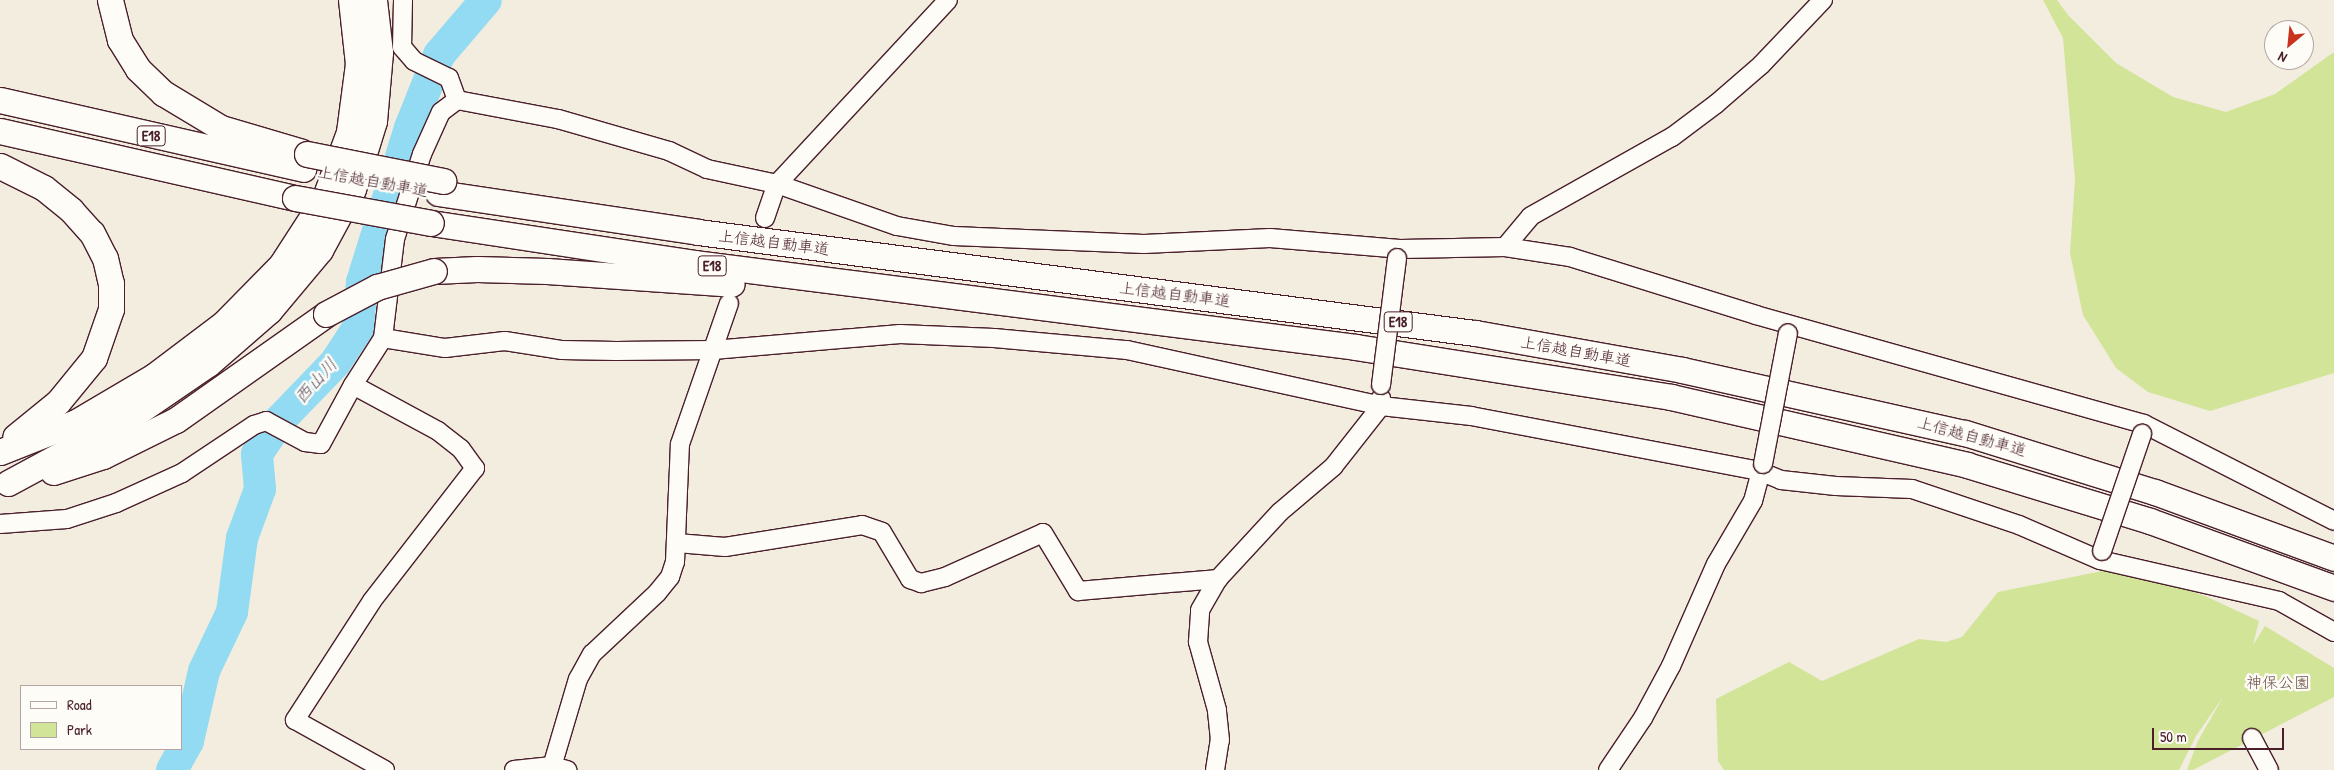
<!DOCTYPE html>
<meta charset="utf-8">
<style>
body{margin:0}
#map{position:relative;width:2334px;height:770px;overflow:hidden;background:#f2eddf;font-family:"Patrick Hand","Klee One",sans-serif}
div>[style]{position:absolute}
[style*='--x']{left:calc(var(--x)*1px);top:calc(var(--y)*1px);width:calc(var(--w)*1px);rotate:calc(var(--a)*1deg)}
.green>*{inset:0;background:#d1e498}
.river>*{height:32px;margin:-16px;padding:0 16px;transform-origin:16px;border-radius:16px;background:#92dbf3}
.roads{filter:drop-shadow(1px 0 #4a1f2b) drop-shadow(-1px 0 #4a1f2b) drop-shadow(0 1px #4a1f2b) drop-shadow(0 -1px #4a1f2b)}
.minor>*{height:18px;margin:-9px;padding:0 9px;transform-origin:9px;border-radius:9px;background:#fdfcf7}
.highway>*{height:25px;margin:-12.5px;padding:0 12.5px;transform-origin:12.5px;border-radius:12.5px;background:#fdfcf7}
.bridges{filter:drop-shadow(1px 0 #4a1f2b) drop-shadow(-1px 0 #4a1f2b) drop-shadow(0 1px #4a1f2b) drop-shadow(0 -1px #4a1f2b)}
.minor-bridge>*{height:18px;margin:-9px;padding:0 9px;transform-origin:9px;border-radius:9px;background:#fdfcf7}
.highway-bridge>*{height:25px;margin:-12.5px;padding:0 12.5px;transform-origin:12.5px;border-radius:12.5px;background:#fdfcf7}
span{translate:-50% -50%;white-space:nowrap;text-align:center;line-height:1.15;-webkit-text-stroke:5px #fdfcf7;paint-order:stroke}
.shield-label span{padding:1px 4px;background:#fdfcf7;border:1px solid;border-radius:4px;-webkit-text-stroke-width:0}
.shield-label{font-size:15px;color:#4a1f2b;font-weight:700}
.street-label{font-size:16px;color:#4a1f2b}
.park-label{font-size:16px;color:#6c5046}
.water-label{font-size:18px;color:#605767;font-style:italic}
.legend{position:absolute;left:20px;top:685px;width:162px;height:65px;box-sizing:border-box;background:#fdfcf7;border:1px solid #b5a4a5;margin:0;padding:6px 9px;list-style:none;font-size:15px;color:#4a1f2b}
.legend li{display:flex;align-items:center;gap:10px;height:25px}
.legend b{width:25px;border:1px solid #b5a4a5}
.north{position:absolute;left:2264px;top:20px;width:50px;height:50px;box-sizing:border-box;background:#fdfcf7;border:1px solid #b5a4a5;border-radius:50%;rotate:208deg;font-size:14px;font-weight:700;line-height:20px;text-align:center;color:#4a1f2b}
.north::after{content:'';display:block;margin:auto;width:18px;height:22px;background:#c8321e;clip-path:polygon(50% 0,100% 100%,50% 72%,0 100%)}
.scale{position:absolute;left:2152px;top:728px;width:132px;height:22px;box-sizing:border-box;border:2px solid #4a1f2b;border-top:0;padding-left:6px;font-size:15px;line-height:18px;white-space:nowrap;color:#4a1f2b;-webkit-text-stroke:4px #fdfcf7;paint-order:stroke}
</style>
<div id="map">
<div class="green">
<div style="clip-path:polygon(2043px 0,2057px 0,2068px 15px,2116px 63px,2173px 97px,2226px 112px,2275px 94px,2334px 52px,2334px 373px,2210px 411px,2148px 392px,2116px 368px,2083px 315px,2070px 253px,2075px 179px,2063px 38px)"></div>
<div style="clip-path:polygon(2122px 567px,2205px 596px,2259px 621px,2253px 645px,2265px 626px,2334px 668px,2334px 697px,2193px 770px,2187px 770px,2198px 741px,2223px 697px,2196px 736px,2179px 770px,1724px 770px,1718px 761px,1716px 699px,1789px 662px,1822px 681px,1919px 639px,1946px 642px,1962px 637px,1998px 592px)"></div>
</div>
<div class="river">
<div style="--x:172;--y:770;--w:33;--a:-61"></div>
<div style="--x:188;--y:741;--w:72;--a:-77.1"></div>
<div style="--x:204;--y:671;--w:65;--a:-64.6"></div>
<div style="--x:232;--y:612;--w:75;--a:-82.3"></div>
<div style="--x:242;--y:538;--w:52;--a:-69.8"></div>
<div style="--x:260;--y:489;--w:35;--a:-95"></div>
<div style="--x:257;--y:454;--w:41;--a:-55.9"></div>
<div style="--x:280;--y:420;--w:79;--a:-46"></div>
<div style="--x:335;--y:363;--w:42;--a:-56.7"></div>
<div style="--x:358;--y:328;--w:46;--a:-85"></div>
<div style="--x:362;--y:282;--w:161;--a:-72.7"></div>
<div style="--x:410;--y:128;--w:79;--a:-68.3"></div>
<div style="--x:439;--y:55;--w:72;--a:-49.5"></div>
</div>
<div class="roads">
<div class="minor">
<div style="--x:403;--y:0;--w:47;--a:91.2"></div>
<div style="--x:402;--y:47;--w:18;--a:49"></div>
<div style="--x:414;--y:61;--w:39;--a:26"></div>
<div style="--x:449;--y:78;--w:23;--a:70"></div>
<div style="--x:457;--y:100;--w:103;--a:10.7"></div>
<div style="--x:558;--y:119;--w:116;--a:16.1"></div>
<div style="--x:669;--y:151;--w:42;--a:25.3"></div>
<div style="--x:707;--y:169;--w:72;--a:12.1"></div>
<div style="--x:777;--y:184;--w:127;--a:19.3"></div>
<div style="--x:897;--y:226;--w:58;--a:10"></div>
<div style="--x:954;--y:236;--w:190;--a:2.4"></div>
<div style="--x:1144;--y:244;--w:126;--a:-2.7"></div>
<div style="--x:1270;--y:238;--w:130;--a:4.8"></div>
<div style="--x:1400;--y:249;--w:105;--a:-1.1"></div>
<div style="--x:1505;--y:247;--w:66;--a:8.7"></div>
<div style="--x:1570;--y:257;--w:195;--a:17.3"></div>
<div style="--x:1756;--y:315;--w:403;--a:15.7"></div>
<div style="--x:2144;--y:424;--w:213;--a:27"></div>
<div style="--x:765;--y:218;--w:36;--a:-71"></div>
<div style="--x:777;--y:184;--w:251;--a:-47.1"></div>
<div style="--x:1505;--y:247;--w:40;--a:-50"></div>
<div style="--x:1531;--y:216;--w:162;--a:-29.3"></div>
<div style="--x:1672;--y:137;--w:55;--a:-36.9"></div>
<div style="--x:1716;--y:104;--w:60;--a:-40.9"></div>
<div style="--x:1761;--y:65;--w:90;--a:-46.4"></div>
<div style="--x:383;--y:338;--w:100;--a:-83.1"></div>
<div style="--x:395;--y:239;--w:89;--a:-72.4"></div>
<div style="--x:422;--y:154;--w:46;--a:-65.7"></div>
<div style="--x:441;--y:112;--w:20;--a:-37"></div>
<div style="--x:353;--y:385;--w:97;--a:28.4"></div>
<div style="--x:438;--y:431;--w:29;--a:38"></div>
<div style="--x:461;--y:449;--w:24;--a:54"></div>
<div style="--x:475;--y:468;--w:168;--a:127.8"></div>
<div style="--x:372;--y:601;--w:142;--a:122.9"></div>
<div style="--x:295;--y:720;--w:103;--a:29.1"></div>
<div style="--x:0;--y:524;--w:67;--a:-4.3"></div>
<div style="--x:67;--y:519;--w:52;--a:-18.1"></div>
<div style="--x:116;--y:503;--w:72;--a:-24.4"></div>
<div style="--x:182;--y:473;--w:87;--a:-33.7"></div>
<div style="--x:254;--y:425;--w:13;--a:-18"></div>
<div style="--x:266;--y:421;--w:44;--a:28.3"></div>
<div style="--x:305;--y:442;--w:16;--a:7"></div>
<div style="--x:321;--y:444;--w:67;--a:-61.5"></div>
<div style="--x:353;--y:385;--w:56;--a:-57.4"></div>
<div style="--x:383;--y:338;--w:63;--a:9.2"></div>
<div style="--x:445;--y:348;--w:60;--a:-6.7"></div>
<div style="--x:505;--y:341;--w:58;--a:9"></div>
<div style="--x:562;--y:350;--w:54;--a:1.1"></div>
<div style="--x:616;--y:351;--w:97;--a:-0.6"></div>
<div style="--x:713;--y:350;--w:188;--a:-4.9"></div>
<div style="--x:900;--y:334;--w:94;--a:2.4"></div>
<div style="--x:994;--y:338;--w:134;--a:5.2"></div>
<div style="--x:1127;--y:350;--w:260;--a:12.4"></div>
<div style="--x:1381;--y:406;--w:91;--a:6.3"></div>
<div style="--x:1471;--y:416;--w:293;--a:10.8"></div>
<div style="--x:1759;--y:471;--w:24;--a:22"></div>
<div style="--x:1781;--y:480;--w:55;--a:6.2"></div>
<div style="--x:1836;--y:486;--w:76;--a:2.3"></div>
<div style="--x:1912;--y:489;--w:113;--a:18.6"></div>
<div style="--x:2019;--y:525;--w:88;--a:23.4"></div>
<div style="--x:2100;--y:560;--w:184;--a:12.9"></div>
<div style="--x:2279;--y:601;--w:63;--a:29.4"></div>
<div style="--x:677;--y:543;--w:48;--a:4.8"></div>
<div style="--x:725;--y:547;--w:139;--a:-9.1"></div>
<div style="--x:862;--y:525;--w:21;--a:19"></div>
<div style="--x:882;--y:532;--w:55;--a:59.2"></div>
<div style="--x:910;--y:579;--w:12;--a:20"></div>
<div style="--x:921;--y:583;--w:25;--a:-14"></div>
<div style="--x:945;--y:577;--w:107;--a:-24.2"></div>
<div style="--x:1043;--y:533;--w:68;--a:58.9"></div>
<div style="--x:1078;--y:591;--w:141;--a:-4.9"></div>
<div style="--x:2252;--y:738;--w:36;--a:62"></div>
<div style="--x:514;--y:770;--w:38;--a:-6"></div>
<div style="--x:552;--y:766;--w:16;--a:15"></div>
<div style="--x:551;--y:770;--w:95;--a:-73.5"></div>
<div style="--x:578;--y:679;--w:29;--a:-61"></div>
<div style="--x:592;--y:654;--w:89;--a:-43.2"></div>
<div style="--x:657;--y:593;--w:21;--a:-51"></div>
<div style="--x:670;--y:577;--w:16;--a:-72"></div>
<div style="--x:675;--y:562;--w:118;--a:-87.6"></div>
<div style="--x:680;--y:444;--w:149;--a:-70.8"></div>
<div style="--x:1215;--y:770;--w:30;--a:-81"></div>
<div style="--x:1220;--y:740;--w:30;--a:-96"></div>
<div style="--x:1217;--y:710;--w:71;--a:-105.6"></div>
<div style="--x:1198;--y:642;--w:32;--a:-86"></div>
<div style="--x:1200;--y:610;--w:36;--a:-60"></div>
<div style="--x:1218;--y:579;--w:91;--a:-47.2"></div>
<div style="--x:1280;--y:512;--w:70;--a:-40.3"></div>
<div style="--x:1333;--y:467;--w:78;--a:-51.8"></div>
<div style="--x:1381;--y:406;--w:8;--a:-90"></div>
<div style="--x:1608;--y:770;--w:63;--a:-56.1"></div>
<div style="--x:1643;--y:718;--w:59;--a:-61.7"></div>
<div style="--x:1671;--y:666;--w:111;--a:-66.2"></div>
<div style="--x:1716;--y:564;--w:73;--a:-59.6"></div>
<div style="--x:1753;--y:501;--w:38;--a:-75"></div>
</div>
<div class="highway">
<div style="--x:110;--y:0;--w:41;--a:76"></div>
<div style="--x:120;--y:40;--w:34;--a:58"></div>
<div style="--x:138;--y:69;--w:35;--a:44"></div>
<div style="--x:163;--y:93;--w:68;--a:31.1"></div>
<div style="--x:221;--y:128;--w:84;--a:16.5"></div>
<div style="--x:0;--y:100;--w:311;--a:12.8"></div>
<div style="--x:0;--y:131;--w:303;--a:12.8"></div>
<div style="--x:0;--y:166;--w:49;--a:26.6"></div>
<div style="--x:44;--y:188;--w:35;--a:39"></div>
<div style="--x:71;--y:210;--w:31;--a:48"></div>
<div style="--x:92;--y:233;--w:28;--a:63"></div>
<div style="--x:105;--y:258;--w:26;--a:77"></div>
<div style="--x:111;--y:283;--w:26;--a:90"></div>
<div style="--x:111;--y:309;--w:52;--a:109.1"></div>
<div style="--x:94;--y:358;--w:57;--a:129.3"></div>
<div style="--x:58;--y:402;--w:55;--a:140.9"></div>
<div style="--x:438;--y:193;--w:263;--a:8.5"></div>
<div style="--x:698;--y:232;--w:784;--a:7.41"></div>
<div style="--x:1475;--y:333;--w:210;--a:10.1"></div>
<div style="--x:1682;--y:370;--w:290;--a:12.6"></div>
<div style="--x:1965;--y:433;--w:199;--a:17.3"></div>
<div style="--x:2155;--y:492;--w:191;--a:20.2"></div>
<div style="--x:431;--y:223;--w:266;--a:8.6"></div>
<div style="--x:694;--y:263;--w:667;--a:7.23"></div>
<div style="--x:1356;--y:347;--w:319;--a:9"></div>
<div style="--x:1671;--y:397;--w:304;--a:12.9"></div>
<div style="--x:1967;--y:465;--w:191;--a:17"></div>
<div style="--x:2150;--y:521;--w:196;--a:20"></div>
<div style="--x:434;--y:271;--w:43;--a:-2.7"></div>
<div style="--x:477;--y:269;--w:70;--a:1.6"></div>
<div style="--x:547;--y:271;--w:185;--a:4"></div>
<div style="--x:0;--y:452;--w:82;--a:-21.5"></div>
<div style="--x:76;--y:422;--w:91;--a:-30.5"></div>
<div style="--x:154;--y:376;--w:88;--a:-37.1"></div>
<div style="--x:224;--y:323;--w:81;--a:-45.5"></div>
<div style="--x:281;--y:265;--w:81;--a:-57.1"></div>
<div style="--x:325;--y:197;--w:69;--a:-69.7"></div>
<div style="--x:349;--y:132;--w:69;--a:-82.5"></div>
<div style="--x:358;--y:64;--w:64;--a:-96.2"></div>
<div style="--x:53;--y:472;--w:52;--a:-17.7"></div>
<div style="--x:103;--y:456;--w:81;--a:-26.3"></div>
<div style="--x:176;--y:420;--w:184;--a:-35.2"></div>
<div style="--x:8;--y:483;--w:141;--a:-28.4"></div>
<div style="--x:132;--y:416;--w:92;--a:-34.4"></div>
<div style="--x:208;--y:364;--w:81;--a:-41"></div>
<div style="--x:269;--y:311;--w:80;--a:-50.1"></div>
<div style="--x:320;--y:250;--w:69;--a:-61.6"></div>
<div style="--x:353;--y:189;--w:71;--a:-72.8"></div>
<div style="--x:374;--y:121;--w:69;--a:-85"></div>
<div style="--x:380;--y:52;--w:52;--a:-96.6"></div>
</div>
</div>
<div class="bridges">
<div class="minor-bridge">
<div style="--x:1381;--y:385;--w:128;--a:-82.8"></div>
<div style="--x:1763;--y:464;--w:133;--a:-79.2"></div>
<div style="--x:2102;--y:551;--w:124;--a:-71.1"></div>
</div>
<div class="highway-bridge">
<div style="--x:307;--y:154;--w:139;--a:11.2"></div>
<div style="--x:295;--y:198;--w:138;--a:10.4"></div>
<div style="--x:326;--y:314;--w:58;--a:-27.9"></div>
<div style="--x:377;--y:287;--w:59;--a:-15.7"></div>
</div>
</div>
<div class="shield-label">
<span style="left:151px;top:136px">E18</span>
<span style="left:712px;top:266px">E18</span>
<span style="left:1398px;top:322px">E18</span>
</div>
<div class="street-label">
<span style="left:373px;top:181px;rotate:10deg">上信越自動車道</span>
<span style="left:774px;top:242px;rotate:7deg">上信越自動車道</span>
<span style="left:1175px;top:294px;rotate:7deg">上信越自動車道</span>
<span style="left:1576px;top:351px;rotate:10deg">上信越自動車道</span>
<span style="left:1972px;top:436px;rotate:15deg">上信越自動車道</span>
</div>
<div class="park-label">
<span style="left:2278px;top:682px">神保公園</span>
</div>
<div class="water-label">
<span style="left:316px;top:381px;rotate:-48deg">西山川</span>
</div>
<ul class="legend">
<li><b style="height:6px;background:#fdfcf7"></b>Road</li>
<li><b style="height:14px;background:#d1e498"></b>Park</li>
</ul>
<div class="north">N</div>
<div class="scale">50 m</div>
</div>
